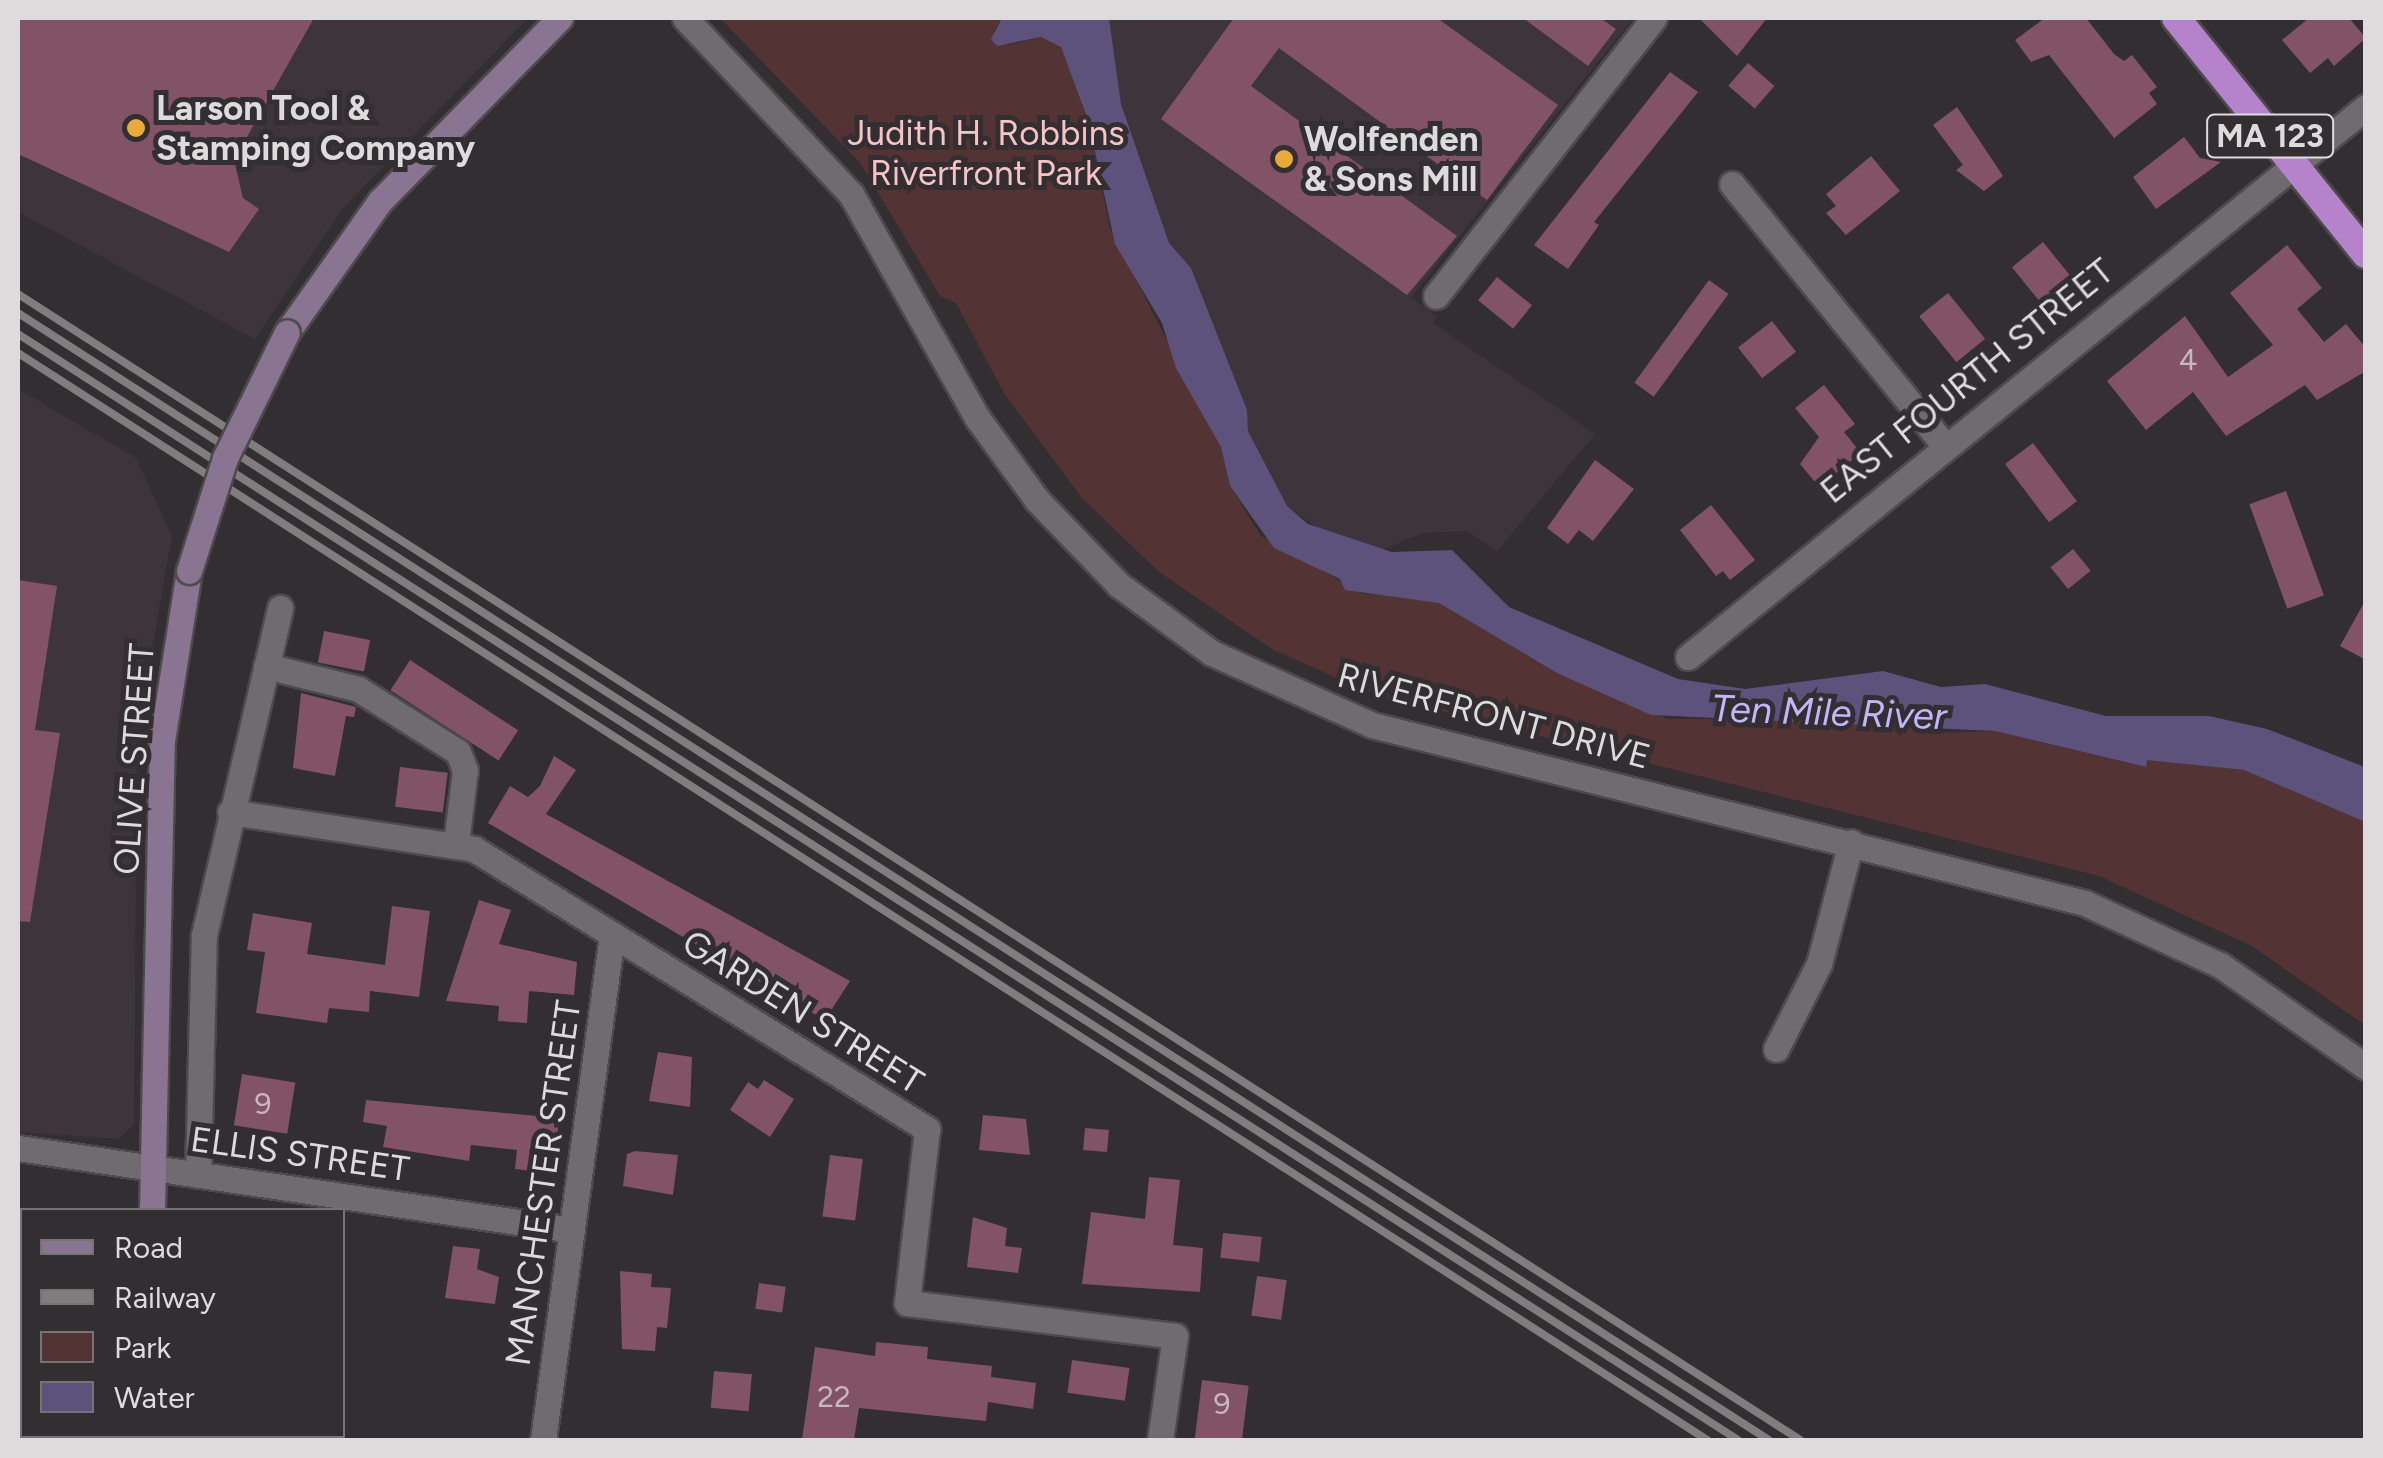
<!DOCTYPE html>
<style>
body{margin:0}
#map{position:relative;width:2383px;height:1458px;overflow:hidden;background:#322e31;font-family:Figtree,sans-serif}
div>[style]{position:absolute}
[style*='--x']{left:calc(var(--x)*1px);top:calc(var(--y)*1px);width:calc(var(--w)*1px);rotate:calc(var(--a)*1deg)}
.built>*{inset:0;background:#3e353c}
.green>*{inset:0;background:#543335}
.water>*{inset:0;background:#5c527b}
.building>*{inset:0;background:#825365;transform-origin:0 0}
.roads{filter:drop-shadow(2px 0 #4d4a4c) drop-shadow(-2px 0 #4d4a4c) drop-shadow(0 2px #4d4a4c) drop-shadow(0 -2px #4d4a4c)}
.minor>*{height:25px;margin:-12.5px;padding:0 12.5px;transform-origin:12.5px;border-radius:12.5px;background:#6f6b6e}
.secondary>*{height:25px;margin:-12.5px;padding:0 12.5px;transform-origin:12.5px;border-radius:12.5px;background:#897491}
.trunk>*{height:28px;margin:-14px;padding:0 14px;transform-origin:14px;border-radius:14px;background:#b682cc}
.rail>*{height:8px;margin:-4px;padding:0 4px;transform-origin:4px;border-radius:4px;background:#807d7f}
.bridges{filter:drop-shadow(2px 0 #4d4a4c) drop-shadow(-2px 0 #4d4a4c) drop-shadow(0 2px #4d4a4c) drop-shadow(0 -2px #4d4a4c)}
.secondary-bridge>*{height:25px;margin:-12.5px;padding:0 12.5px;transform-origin:12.5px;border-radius:12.5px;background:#897491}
.dots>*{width:28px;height:28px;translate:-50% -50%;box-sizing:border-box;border:5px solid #322e31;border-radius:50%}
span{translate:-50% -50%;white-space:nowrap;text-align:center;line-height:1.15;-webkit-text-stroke:10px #322e31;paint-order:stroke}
.number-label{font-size:30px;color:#c6b9be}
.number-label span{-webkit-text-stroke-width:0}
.shield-label span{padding:2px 8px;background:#322e31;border:2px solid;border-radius:8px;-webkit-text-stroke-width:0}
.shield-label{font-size:32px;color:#dddbdc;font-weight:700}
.poi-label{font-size:35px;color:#dddbdc;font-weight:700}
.left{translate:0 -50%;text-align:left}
.park-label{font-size:35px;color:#f7c4c6}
.street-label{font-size:35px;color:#dddbdc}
.water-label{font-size:38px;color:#c4b5f9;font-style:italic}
.frame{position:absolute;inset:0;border:20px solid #dddbdc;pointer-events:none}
.legend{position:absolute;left:20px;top:1208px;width:325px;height:230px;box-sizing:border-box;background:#322e31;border:2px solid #767375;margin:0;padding:12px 18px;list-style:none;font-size:30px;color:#dddbdc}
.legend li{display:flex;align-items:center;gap:20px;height:50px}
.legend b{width:50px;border:2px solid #767375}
</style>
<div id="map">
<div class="built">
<div style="clip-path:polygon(18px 18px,528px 18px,343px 208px,255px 339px,18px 212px)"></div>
<div style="clip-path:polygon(1109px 18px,1633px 18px,1411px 297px,1437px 317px,1433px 323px,1595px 434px,1497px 551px,1467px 531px,1423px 533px,1381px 550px,1325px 533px,1287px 506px,1248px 431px,1247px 410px,1191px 268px,1169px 243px,1121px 104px)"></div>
<div style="clip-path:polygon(18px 389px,136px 458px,172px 536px,137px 735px,134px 1124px,119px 1139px,18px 1132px)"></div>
</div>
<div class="green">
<div style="clip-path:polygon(720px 18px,1002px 18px,994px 32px,1008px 45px,1041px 37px,1061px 46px,1088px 120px,1110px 228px,1221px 447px,1230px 486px,1261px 536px,1363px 594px,1406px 592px,1439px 603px,1557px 673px,1668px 719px,1867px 719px,1935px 733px,1995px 731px,2145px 767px,2146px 759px,2244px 770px,2365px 822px,2365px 1025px,2252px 946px,2099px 876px,1373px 694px,1272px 649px,1159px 572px,1082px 498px,1004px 393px,956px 303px,940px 296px,861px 164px)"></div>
</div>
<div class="water">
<div style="clip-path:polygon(1002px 18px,1109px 18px,1121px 104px,1169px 243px,1191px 268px,1247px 410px,1248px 431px,1287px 506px,1308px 524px,1392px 552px,1452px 550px,1509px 607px,1678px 679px,1745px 689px,1883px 671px,1941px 687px,1985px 684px,2106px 716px,2209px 716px,2267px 729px,2365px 767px,2365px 822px,2244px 770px,2147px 760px,2146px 767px,1995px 731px,1651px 715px,1557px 673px,1439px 603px,1345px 590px,1340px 579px,1274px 548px,1230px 486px,1221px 447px,1176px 368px,1162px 323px,1115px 244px,1088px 120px,1061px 47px,1041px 37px,997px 46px,991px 39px)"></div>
</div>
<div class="building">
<div style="clip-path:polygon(18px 18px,314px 18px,234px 160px,243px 198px,259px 209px,229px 252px,18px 154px)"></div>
<div style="clip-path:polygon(1234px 18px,1437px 18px,1558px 105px,1487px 200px,1279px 48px,1251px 86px,1457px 236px,1407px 295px,1161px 119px)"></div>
<div style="clip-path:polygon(1523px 18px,1600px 18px,1616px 29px,1588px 66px)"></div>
<div style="clip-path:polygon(1699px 18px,1767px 18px,1737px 56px)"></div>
<div style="clip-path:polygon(2045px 18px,2086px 18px,2114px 54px,2124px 61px,2132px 55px,2157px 87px,2149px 93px,2157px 104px,2114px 138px,2049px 55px,2031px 62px,2015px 40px)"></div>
<div style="clip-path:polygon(2309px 18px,2349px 18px,2366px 38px,2334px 66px,2328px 58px,2310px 73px,2282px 40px)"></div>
<div style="left:1748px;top:63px;width:35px;height:30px;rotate:41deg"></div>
<div style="clip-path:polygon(1670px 72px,1698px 92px,1594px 222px,1599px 225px,1568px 269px,1534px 245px)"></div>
<div style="clip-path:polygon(1957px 107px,2003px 176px,1984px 191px,1956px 170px,1963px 165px,1933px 125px)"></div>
<div style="clip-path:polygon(2184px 137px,2200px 158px,2221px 162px,2156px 209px,2133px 177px)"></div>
<div style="clip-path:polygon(1871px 156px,1900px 191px,1846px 235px,1826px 213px,1836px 206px,1826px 194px)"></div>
<div style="left:2043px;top:242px;width:44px;height:40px;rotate:51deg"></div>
<div style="clip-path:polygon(2287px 245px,2322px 288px,2297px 309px,2324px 342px,2346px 324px,2366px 348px,2366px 371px,2317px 400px,2305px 385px,2226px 436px,2193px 392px,2146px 430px,2107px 381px,2185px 316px,2228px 377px,2273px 345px,2230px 293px)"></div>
<div style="left:1497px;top:277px;width:45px;height:30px;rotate:39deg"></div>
<div style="left:1709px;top:280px;width:24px;height:127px;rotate:36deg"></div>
<div style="left:1948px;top:293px;width:59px;height:37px;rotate:51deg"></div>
<div style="left:1772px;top:321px;width:39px;height:43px;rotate:52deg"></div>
<div style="clip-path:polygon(1824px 385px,1855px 424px,1844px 432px,1861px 453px,1819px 487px,1800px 464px,1819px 437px,1795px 408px)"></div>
<div style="left:2033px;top:443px;width:73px;height:35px;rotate:53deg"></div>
<div style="clip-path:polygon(1595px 460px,1634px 489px,1593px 541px,1579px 530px,1568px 544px,1547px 528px)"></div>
<div style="left:2286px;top:491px;width:111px;height:39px;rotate:70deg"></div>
<div style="clip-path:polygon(1711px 505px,1755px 560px,1730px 580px,1723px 571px,1716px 576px,1680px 530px)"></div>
<div style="left:2073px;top:549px;width:28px;height:29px;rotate:51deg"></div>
<div style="clip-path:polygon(18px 580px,57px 586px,35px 730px,60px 733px,30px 922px,18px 921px)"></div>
<div style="clip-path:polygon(2366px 599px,2366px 660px,2340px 646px)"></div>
<div style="left:324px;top:631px;width:47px;height:32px;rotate:11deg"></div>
<div style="left:410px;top:660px;width:129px;height:36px;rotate:33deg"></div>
<div style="clip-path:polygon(301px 693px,356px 707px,354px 717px,346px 716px,335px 776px,293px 768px)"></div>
<div style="clip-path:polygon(554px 756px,576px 770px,546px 814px,850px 981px,825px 1020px,488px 823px,510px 786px,528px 797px,540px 786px)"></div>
<div style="left:400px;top:767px;width:48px;height:40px;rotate:7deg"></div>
<div style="clip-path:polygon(479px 900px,511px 910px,499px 944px,577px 962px,574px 995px,529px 991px,527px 1023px,498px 1021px,499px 1006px,446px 1001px)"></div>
<div style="clip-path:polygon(392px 906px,430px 911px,419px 997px,370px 991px,369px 1012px,329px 1008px,327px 1023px,256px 1013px,265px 952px,247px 950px,253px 913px,312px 923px,307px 954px,385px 965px)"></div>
<div style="clip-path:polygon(658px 1052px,692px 1057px,690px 1107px,649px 1101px)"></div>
<div style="left:242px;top:1074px;width:54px;height:52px;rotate:9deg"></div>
<div style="clip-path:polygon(764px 1080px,794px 1099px,770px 1137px,730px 1110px,748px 1082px,758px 1089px)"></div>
<div style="clip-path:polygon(366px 1100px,558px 1118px,558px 1174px,515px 1169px,517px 1150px,471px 1145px,469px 1161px,383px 1147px,387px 1126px,363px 1122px)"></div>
<div style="clip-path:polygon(983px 1115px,1026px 1119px,1030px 1155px,979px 1150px)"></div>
<div style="left:1085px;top:1128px;width:24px;height:22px;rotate:5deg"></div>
<div style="clip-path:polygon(635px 1151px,678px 1155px,673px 1195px,623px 1186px,627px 1154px)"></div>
<div style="left:830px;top:1155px;width:33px;height:62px;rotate:7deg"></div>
<div style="clip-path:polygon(1149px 1177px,1180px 1180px,1173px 1245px,1203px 1248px,1200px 1292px,1082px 1284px,1091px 1212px,1145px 1219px)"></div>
<div style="clip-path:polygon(973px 1217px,1007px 1228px,1005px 1246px,1022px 1248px,1018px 1273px,967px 1267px)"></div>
<div style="left:1223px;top:1233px;width:39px;height:25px;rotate:6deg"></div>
<div style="clip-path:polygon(453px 1246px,480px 1249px,477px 1269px,499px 1277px,495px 1304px,445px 1298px)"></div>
<div style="clip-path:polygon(620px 1271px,652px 1274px,651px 1287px,671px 1288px,667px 1328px,657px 1327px,655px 1351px,622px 1349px)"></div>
<div style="left:1257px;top:1276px;width:30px;height:40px;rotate:8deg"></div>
<div style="left:759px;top:1283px;width:27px;height:26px;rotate:8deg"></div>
<div style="clip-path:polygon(876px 1342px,928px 1347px,927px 1359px,992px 1366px,991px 1377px,1036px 1383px,1033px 1409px,988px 1402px,986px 1421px,859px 1408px,854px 1440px,802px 1440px,815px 1347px,875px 1356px)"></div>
<div style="left:1072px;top:1360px;width:58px;height:33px;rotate:8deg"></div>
<div style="left:714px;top:1371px;width:38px;height:37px;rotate:5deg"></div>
<div style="left:1202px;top:1380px;width:47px;height:59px;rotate:7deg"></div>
</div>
<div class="roads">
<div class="minor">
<div style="--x:685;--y:18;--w:242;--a:46.7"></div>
<div style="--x:851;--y:194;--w:258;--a:60.6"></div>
<div style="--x:978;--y:419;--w:100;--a:53.9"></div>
<div style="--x:1037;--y:500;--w:118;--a:46"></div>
<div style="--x:1119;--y:585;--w:115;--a:36.2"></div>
<div style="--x:1212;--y:653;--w:175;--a:24.2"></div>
<div style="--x:1372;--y:725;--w:735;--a:14.02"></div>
<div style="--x:2085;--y:903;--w:149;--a:24.7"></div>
<div style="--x:2220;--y:965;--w:178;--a:34.9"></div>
<div style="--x:1732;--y:184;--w:336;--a:50.9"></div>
<div style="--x:1436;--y:296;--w:353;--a:-51.9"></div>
<div style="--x:1688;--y:657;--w:873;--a:-39.05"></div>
<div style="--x:266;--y:666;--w:95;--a:14"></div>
<div style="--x:358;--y:689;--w:118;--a:32.2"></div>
<div style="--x:458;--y:752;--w:19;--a:69"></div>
<div style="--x:465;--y:770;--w:74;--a:97"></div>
<div style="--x:230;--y:812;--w:247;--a:8.6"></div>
<div style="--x:474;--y:849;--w:533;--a:31.72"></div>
<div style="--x:927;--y:1129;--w:175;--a:96.6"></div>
<div style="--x:907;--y:1303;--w:270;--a:7"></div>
<div style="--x:1175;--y:1336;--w:105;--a:98.2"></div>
<div style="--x:1776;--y:1049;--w:95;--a:-63.2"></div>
<div style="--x:1819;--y:964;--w:126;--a:-75.3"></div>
<div style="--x:18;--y:1148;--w:560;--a:8.42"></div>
<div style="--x:198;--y:1175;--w:240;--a:-88.6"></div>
<div style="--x:204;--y:935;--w:336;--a:-76.9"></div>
<div style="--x:543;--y:1440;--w:510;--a:-82.22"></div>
</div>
<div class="secondary">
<div style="--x:287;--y:332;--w:161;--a:-54.6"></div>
<div style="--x:380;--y:201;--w:257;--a:-45.5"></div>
<div style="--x:152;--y:1210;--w:469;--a:-88.8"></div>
<div style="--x:162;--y:741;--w:172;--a:-81"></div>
<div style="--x:120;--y:1440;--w:4;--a:-90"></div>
</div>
<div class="trunk">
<div style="--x:2176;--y:18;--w:303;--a:51.2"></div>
</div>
</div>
<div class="rail">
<div style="--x:18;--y:294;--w:2119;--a:32.74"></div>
<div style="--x:18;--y:313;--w:2082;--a:32.77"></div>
<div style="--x:18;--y:334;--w:2045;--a:32.74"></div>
<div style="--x:18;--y:353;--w:2009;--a:32.76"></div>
</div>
<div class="bridges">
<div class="secondary-bridge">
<div style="--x:189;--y:571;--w:119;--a:-72.3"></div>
<div style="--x:225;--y:458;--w:140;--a:-63.8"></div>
</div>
</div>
<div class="dots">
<div style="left:136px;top:128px;background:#eaaa39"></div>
<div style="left:1284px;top:159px;background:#eaaa39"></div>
</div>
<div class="number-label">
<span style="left:2188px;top:360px">4</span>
<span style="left:263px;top:1104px">9</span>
<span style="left:834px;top:1397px">22</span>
<span style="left:1222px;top:1404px">9</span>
</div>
<div class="shield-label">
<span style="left:2270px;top:136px">MA 123</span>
</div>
<div class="poi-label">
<span class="left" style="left:156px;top:128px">Larson Tool &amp;<br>Stamping Company</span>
<span class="left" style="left:1304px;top:159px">Wolfenden<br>&amp; Sons Mill</span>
</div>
<div class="park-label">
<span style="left:986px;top:153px">Judith H. Robbins<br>Riverfront Park</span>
</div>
<div class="street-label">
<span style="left:1967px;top:381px;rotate:-39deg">EAST FOURTH STREET</span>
<span style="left:1494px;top:716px;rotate:15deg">RIVERFRONT DRIVE</span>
<span style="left:134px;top:759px;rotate:-86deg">OLIVE STREET</span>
<span style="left:803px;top:1012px;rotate:32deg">GARDEN STREET</span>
<span style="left:300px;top:1154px;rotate:8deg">ELLIS STREET</span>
<span style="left:543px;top:1183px;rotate:-82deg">MANCHESTER STREET</span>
</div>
<div class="water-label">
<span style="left:1829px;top:713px;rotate:2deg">Ten Mile River</span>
</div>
<div class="frame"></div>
<ul class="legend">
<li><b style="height:12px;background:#897491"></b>Road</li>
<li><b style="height:12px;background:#807d7f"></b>Railway</li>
<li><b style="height:28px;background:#543335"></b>Park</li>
<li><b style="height:28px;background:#5c527b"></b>Water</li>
</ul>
</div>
